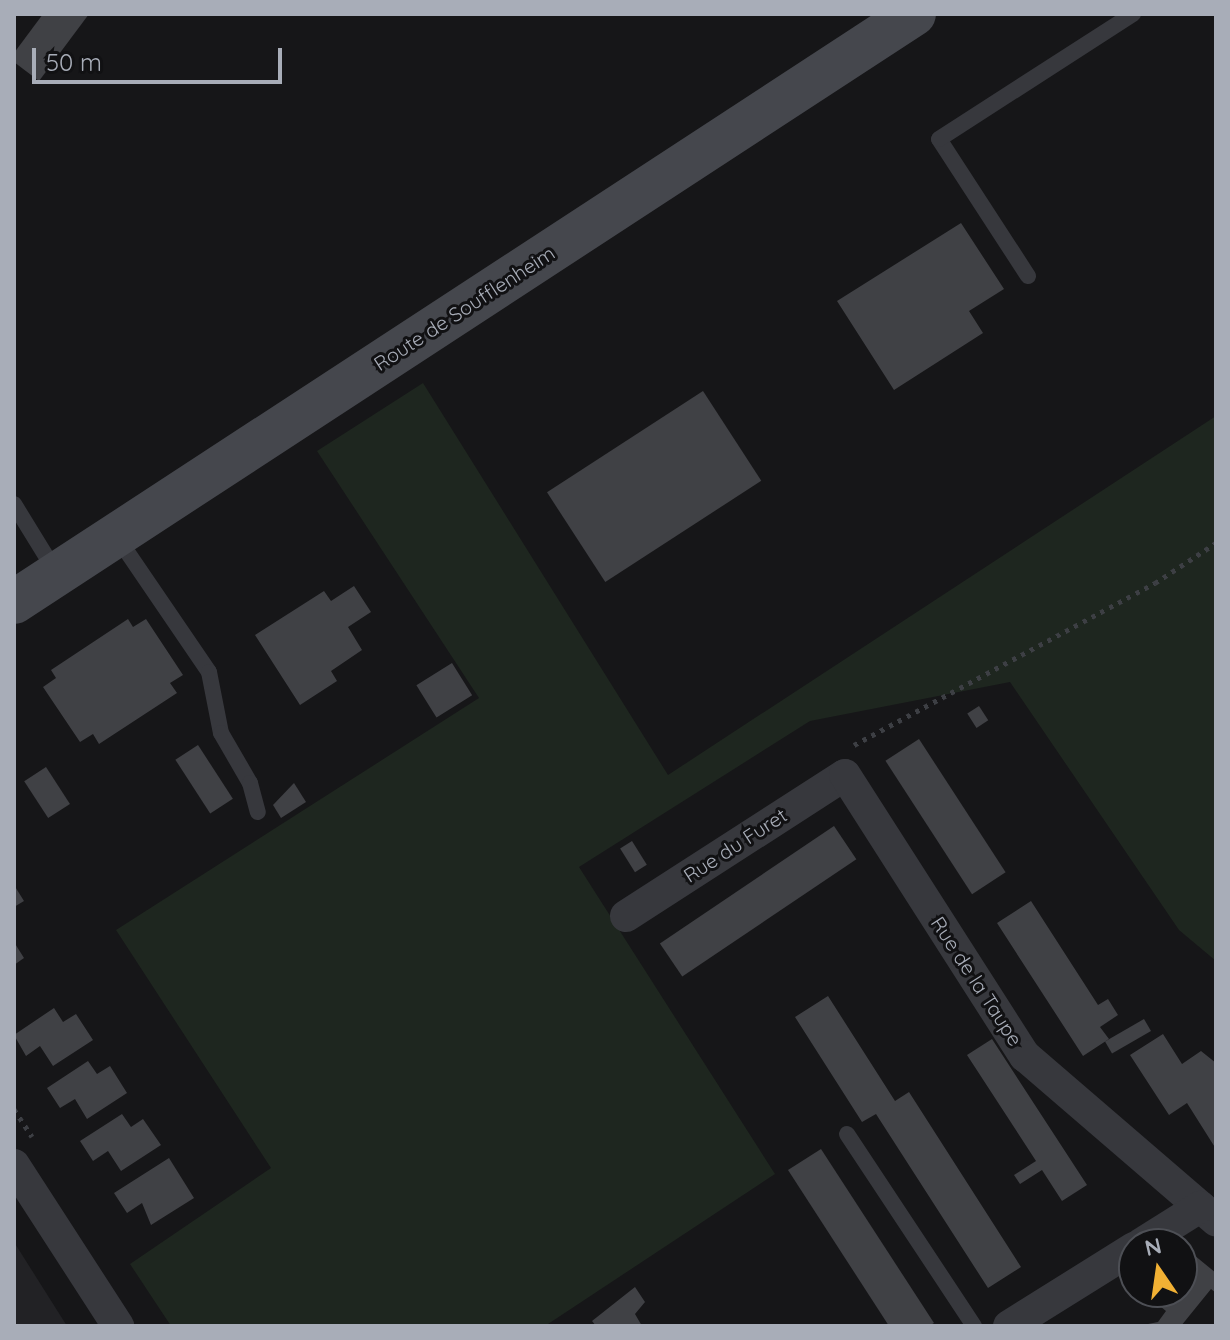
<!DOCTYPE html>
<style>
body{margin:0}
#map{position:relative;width:1230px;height:1340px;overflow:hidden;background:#161618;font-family:Quicksand,sans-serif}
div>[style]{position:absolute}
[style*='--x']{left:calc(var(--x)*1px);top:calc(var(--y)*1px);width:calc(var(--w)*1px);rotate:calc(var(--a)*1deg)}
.built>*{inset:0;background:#222225}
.green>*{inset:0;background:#1e261f}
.building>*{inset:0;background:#404145;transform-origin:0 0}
.path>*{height:5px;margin-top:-2.5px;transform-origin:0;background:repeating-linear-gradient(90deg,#3d3f44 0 4px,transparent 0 10px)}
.lane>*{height:16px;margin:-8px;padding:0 8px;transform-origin:8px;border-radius:8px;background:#37383d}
.street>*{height:32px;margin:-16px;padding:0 16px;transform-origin:16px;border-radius:16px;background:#37383d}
.secondary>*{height:44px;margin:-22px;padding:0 22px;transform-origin:22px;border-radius:22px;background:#45474d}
span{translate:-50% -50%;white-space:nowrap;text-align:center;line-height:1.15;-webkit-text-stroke:6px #111113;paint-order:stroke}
.street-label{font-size:20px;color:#a8adb8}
.frame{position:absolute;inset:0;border:16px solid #a8adb8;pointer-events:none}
.north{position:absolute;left:1118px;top:1228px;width:80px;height:80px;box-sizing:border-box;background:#111113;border:2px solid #4d4f55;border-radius:50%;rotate:347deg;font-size:22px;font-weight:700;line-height:32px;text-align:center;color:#a8adb8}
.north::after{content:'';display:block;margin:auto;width:28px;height:36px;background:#f2b134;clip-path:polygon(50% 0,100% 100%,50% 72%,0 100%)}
.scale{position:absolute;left:32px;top:48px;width:250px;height:36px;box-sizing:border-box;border:4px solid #a8adb8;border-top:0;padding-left:10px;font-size:24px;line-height:28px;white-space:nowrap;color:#a8adb8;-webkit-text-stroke:6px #111113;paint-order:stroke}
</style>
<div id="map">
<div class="built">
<div style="clip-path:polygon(14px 1242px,67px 1326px,14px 1326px)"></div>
</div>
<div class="green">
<div style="clip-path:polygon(423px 383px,668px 775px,1216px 416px,1216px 961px,1179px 930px,1010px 682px,810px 721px,579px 867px,775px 1174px,545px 1326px,171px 1326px,130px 1264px,271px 1168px,116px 930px,479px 698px,317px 451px)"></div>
</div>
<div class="building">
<div style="clip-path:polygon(43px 14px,89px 14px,39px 81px,14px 62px,14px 53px)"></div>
<div style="clip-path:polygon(961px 223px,1004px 289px,969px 311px,983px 333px,894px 390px,837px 301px)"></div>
<div style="left:703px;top:391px;width:107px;height:186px;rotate:57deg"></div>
<div style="clip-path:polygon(354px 586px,371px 612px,348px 627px,362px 650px,331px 671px,337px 681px,300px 705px,255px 635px,324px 591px,331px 601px)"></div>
<div style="clip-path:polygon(128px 619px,133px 627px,146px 619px,183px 675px,170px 683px,177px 693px,99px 744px,93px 734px,80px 742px,43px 687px,56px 678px,51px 670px)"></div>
<div style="left:452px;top:663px;width:38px;height:42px;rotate:58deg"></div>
<div style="left:979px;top:706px;width:17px;height:14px;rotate:57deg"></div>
<div style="left:919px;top:739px;width:159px;height:40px;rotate:57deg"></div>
<div style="left:198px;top:745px;width:64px;height:27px;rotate:57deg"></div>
<div style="left:46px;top:767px;width:44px;height:26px;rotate:57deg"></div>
<div style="clip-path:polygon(294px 783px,306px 802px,281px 818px,273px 805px)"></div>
<div style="left:834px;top:826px;width:40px;height:210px;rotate:56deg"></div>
<div style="left:632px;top:841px;width:28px;height:14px;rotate:58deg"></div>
<div style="clip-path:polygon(14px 885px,24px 901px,14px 907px)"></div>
<div style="clip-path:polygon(1031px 901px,1098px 1005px,1108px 999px,1118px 1015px,1100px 1027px,1109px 1039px,1083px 1056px,997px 923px)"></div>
<div style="clip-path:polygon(14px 942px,24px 958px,14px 965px)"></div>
<div style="clip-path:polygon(828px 996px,895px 1101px,909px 1092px,1021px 1267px,988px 1288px,876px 1114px,862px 1122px,795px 1017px)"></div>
<div style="clip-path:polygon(54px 1008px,63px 1022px,76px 1014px,93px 1040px,53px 1066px,40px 1046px,26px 1056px,14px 1035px)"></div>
<div style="left:1144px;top:1019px;width:14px;height:45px;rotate:60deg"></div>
<div style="clip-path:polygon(1163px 1034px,1182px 1064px,1201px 1051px,1216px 1063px,1216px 1149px,1187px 1103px,1169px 1115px,1130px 1055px)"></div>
<div style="clip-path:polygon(992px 1039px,1087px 1185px,1062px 1201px,1042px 1170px,1020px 1184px,1014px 1175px,1036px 1161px,967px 1055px)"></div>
<div style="clip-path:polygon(88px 1061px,97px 1074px,110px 1066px,127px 1093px,87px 1119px,75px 1099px,60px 1108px,47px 1088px)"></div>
<div style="clip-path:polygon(122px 1114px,131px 1127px,143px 1119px,161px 1145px,121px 1171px,108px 1151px,93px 1161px,80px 1141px)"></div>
<div style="clip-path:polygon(821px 1149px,934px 1323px,929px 1326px,889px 1326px,788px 1170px)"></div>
<div style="clip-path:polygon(169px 1158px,194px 1198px,151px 1225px,142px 1203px,127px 1213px,114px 1193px)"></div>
<div style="clip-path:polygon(1194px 1255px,1216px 1273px,1216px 1293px,1211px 1289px,1181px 1326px,1138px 1326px,1158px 1322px,1166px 1311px,1150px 1298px,1155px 1292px,1182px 1292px,1182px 1262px)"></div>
<div style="clip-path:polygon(635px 1287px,645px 1302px,635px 1314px,642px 1326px,596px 1326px,592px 1321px)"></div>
</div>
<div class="path">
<div style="--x:854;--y:745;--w:342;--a:-28.3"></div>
<div style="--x:1155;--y:583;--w:73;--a:-33.3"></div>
<div style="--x:14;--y:1109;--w:33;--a:57"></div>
</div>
<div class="lane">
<div style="--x:1028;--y:276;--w:163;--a:-123"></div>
<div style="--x:939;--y:139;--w:231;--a:-32.8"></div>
<div style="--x:14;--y:504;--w:82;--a:58.4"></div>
<div style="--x:117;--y:537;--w:163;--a:55.7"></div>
<div style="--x:209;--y:672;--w:62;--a:78.9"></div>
<div style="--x:221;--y:733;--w:58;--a:59.9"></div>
<div style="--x:250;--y:783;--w:30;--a:75"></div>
<div style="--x:847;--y:1134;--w:230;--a:56.5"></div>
</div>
<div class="street">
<div style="--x:626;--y:916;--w:260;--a:-32.8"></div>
<div style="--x:845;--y:775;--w:334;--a:57.4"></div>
<div style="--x:1025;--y:1056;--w:252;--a:40.7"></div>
<div style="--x:14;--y:1165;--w:192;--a:57.1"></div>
<div style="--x:1141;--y:1244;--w:70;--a:-32.1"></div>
<div style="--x:1009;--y:1326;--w:147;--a:-32"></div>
</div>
<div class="secondary">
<div style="--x:14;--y:602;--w:1075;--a:-33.16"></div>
</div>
<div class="street-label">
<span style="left:464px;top:308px;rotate:-33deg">Route de Soufflenheim</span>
<span style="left:735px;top:845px;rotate:-33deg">Rue du Furet</span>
<span style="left:977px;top:981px;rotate:57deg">Rue de la Taupe</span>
</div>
<div class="frame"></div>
<div class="north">N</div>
<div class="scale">50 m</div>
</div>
